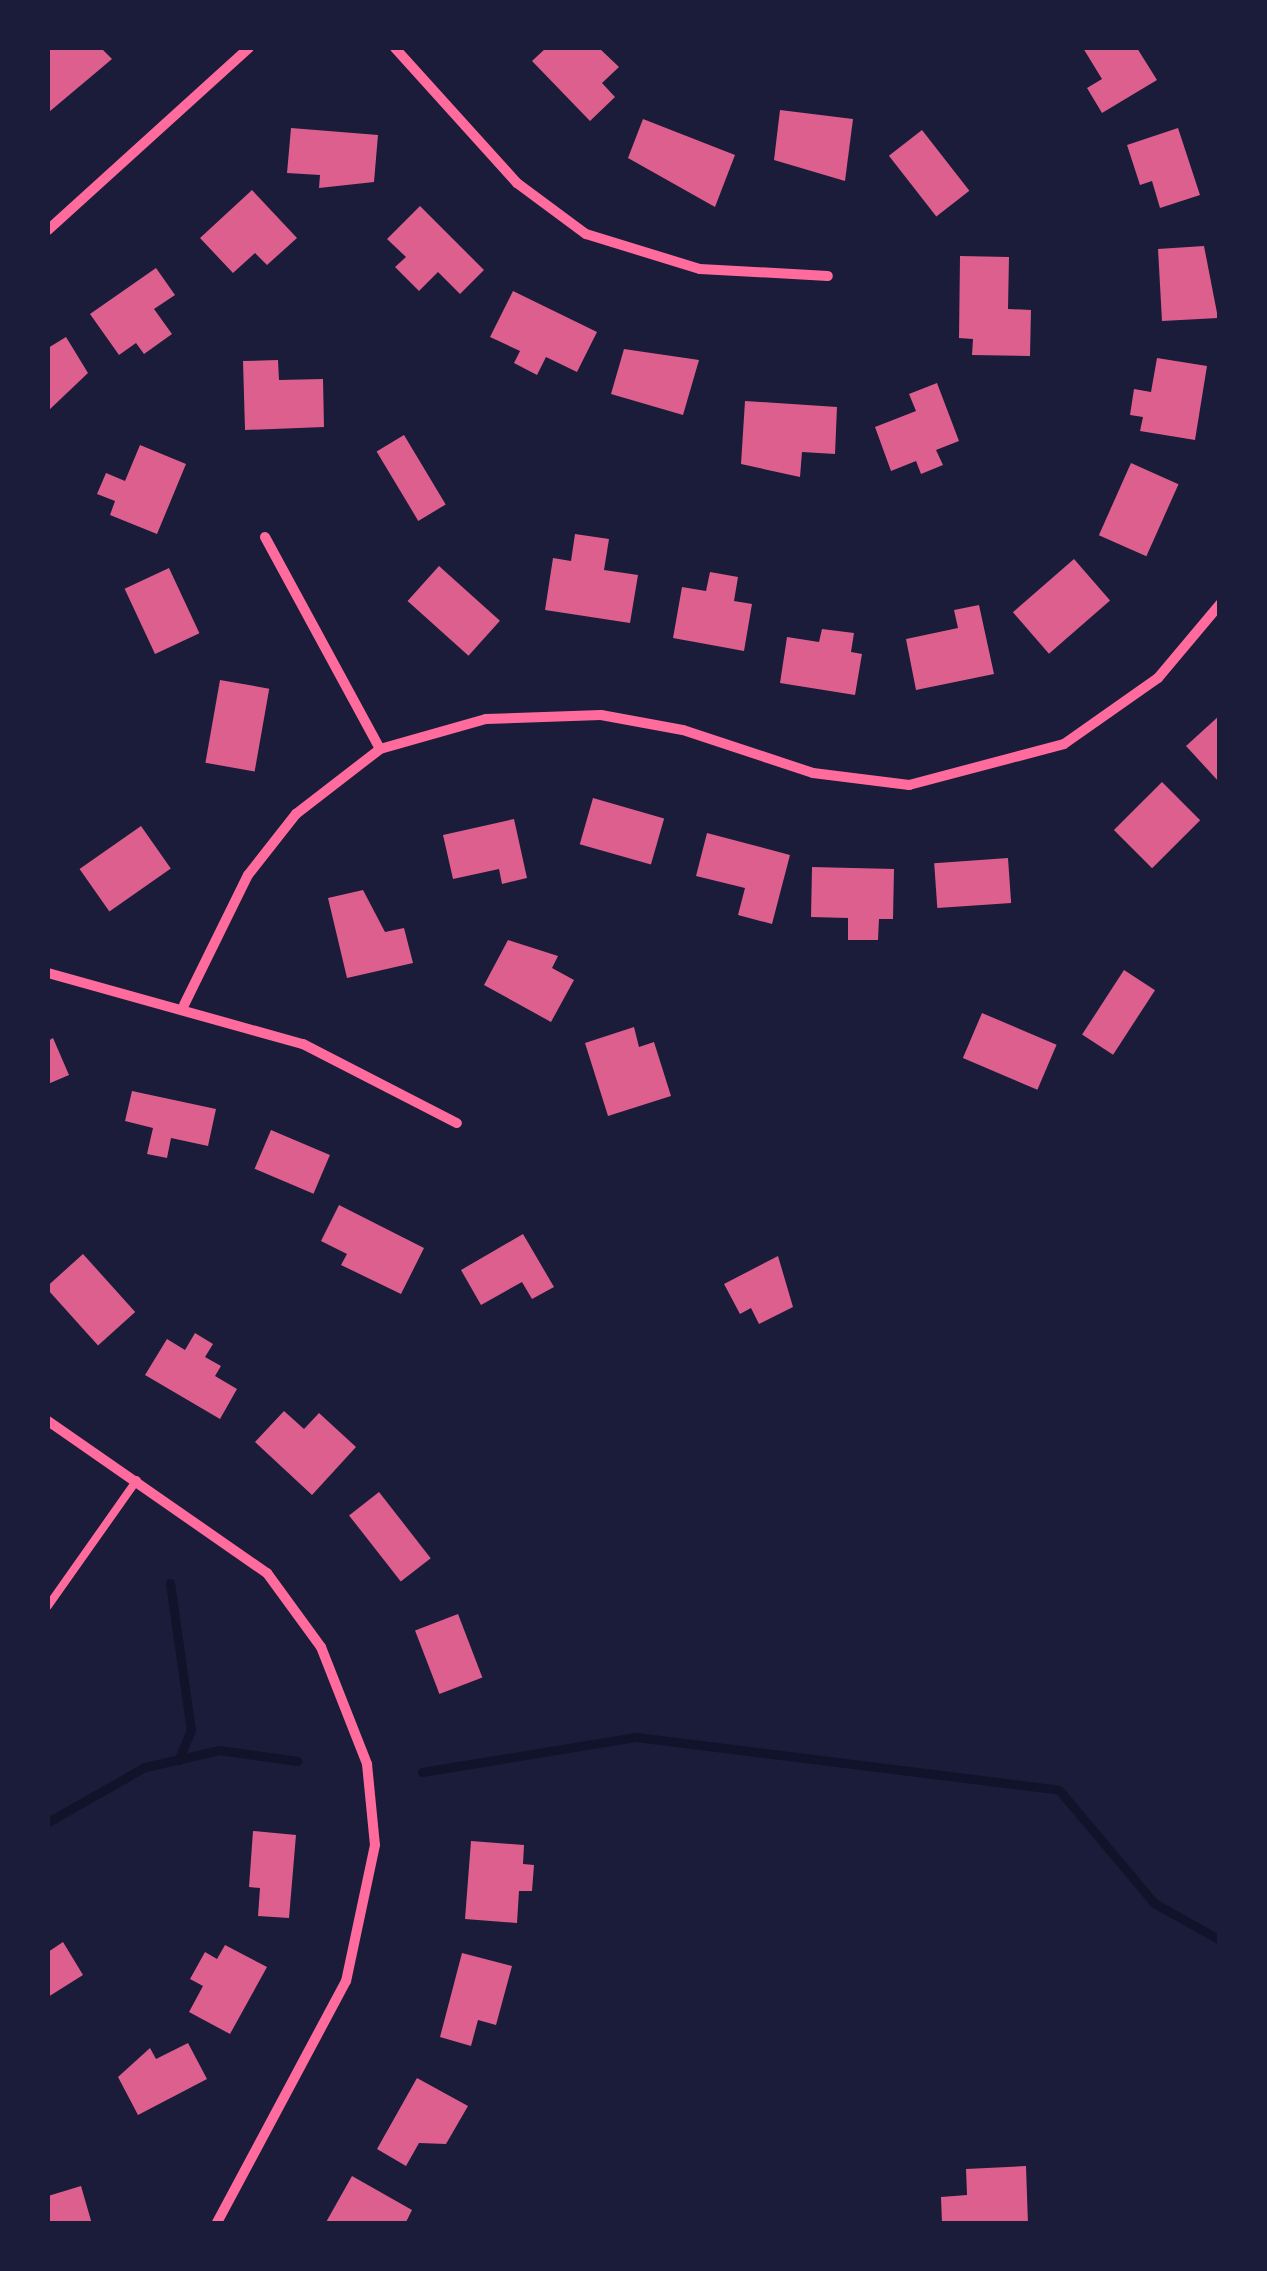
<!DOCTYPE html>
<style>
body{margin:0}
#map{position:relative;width:1267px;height:2271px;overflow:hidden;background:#1b1b3a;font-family:"Varela Round",sans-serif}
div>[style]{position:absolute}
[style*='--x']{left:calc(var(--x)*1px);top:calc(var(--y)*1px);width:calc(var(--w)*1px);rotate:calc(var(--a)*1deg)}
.stream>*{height:9px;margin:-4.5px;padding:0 4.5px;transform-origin:4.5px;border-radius:4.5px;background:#12122b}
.building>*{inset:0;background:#dd5f8e;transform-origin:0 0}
.service>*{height:8px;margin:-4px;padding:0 4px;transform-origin:4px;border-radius:4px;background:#ff6b9d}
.minor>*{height:10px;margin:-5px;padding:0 5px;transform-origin:5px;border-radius:5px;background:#ff6b9d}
span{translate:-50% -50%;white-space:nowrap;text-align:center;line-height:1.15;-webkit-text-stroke:9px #1b1b3a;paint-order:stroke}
.frame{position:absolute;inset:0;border:50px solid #1b1b3a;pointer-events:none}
</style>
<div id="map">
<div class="stream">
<div style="--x:170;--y:1583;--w:148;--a:81.9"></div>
<div style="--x:191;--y:1730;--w:33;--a:113"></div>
<div style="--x:422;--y:1772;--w:217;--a:-9.3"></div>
<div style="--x:636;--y:1737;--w:426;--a:7.1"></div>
<div style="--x:1059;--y:1790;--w:148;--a:49.9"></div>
<div style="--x:1154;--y:1903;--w:76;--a:29.3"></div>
<div style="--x:48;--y:1822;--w:112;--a:-29.6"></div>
<div style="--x:145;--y:1767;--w:76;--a:-12.9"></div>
<div style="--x:219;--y:1750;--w:79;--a:8"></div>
</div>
<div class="building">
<div style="clip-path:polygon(48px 48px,101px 48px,112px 59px,49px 112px)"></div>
<div style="clip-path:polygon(546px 48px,599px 48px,619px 67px,602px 83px,615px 97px,590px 121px,532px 61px)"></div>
<div style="clip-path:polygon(1083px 48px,1137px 48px,1157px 80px,1102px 113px,1087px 88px,1102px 79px)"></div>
<div style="clip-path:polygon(780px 110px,853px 119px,845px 181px,774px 160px)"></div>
<div style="clip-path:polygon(643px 119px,735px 155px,715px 207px,628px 158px)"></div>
<div style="clip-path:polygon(291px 128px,378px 135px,374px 182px,319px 188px,320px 175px,287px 173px)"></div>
<div style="clip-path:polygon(1178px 128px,1200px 195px,1160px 208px,1152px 181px,1140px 185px,1127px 145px)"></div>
<div style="left:922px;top:130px;width:77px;height:42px;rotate:52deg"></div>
<div style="clip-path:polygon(252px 190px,297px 238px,267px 265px,255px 253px,233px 273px,200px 238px)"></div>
<div style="clip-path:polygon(420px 206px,484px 270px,460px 294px,438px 272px,419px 291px,395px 267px,406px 257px,387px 239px)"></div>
<div style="clip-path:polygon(1204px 246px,1218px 318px,1162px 321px,1158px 249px)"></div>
<div style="clip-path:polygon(960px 256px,1009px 257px,1008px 309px,1031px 310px,1030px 356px,972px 355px,973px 339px,959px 338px)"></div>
<div style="clip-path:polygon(156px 268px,175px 295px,154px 309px,172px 334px,144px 354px,136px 343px,119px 355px,90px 314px)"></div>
<div style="clip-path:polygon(513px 291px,597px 332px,577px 372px,546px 357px,537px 375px,514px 363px,520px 351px,490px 337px)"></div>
<div style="clip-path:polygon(66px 337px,88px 373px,48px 411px,48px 348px)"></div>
<div style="clip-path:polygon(624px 349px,699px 360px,683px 415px,611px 394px)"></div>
<div style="clip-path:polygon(1157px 358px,1207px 366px,1195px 440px,1140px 431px,1143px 417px,1130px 415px,1134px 389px,1151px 392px)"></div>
<div style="clip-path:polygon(278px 360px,279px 380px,323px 379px,324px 427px,245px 430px,243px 361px)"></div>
<div style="clip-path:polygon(937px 383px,959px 441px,936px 450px,943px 465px,921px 474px,916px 461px,891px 471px,875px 427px,916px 411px,909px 394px)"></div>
<div style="clip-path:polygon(745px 401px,837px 407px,835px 454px,802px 452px,800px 477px,741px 464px)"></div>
<div style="left:404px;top:435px;width:81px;height:32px;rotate:59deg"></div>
<div style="clip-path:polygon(140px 445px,186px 464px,157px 534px,110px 515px,115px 501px,97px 494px,106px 473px,125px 481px)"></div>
<div style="left:1131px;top:463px;width:52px;height:79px;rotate:24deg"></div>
<div style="clip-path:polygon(575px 534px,609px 539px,604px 570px,638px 575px,630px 623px,545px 610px,553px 558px,571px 561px)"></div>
<div style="left:1074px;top:559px;width:55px;height:81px;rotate:49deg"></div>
<div style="left:439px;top:566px;width:82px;height:47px;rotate:42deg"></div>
<div style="left:169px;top:568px;width:72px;height:49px;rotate:65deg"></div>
<div style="clip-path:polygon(710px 572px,738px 577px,734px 601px,752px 604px,744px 651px,673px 638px,682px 587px,706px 591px)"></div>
<div style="clip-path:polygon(979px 605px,994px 674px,916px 690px,906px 639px,958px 628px,954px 610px)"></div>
<div style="clip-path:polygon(822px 629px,854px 633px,851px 652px,862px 654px,855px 695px,780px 683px,787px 637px,819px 642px)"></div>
<div style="left:220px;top:680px;width:50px;height:84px;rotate:10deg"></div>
<div style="clip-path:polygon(1220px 715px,1220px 783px,1186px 746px)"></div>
<div style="left:1162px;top:782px;width:54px;height:68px;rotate:45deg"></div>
<div style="left:593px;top:798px;width:74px;height:48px;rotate:16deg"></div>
<div style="clip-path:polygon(514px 819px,527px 878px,502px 884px,499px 869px,453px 879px,443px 835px)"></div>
<div style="left:141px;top:826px;width:52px;height:75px;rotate:55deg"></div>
<div style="clip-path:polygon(707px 833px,790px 855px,772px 924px,738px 915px,745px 888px,696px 876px)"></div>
<div style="left:1008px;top:858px;width:45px;height:74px;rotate:86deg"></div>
<div style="clip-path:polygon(812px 867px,894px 869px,893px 919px,879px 919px,878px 940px,848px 940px,848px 918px,811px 917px)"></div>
<div style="clip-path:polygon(363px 890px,385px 932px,404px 928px,413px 963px,347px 978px,328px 898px)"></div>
<div style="clip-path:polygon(508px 940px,558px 956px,552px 968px,574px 980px,551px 1022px,484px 985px)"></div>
<div style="left:1124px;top:970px;width:37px;height:77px;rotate:33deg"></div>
<div style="left:982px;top:1013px;width:81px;height:49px;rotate:23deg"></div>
<div style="clip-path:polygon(634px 1027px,639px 1047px,654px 1042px,671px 1096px,608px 1116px,585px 1043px)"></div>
<div style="clip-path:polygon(53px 1038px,69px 1075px,48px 1084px,48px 1041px)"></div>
<div style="clip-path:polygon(132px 1091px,216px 1109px,208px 1146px,171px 1138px,167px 1158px,147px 1154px,153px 1128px,125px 1121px)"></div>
<div style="left:271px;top:1130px;width:64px;height:42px;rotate:23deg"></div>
<div style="clip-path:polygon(339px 1205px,424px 1248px,401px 1294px,341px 1265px,347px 1254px,321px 1241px)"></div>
<div style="clip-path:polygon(523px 1234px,554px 1287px,532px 1299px,522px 1282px,481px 1305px,461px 1270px)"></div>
<div style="left:83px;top:1254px;width:78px;height:50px;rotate:48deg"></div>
<div style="clip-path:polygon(778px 1256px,793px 1307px,759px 1324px,751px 1308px,740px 1314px,724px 1284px)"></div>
<div style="clip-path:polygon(195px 1333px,213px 1344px,205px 1357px,221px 1366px,215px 1376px,237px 1389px,220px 1419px,145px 1375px,167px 1339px,185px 1350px)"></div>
<div style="clip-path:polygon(284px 1411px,304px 1429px,319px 1413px,356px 1447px,312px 1495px,255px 1442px)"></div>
<div style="left:379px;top:1492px;width:84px;height:38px;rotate:52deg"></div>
<div style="left:458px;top:1614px;width:68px;height:46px;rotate:69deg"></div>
<div style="clip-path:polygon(253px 1831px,296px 1835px,289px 1918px,258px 1916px,260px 1888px,249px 1887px)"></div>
<div style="clip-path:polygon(471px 1841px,524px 1845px,523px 1864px,534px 1865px,532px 1891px,519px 1891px,517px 1923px,465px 1919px)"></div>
<div style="clip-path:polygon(63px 1942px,83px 1975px,48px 1997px,48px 1952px)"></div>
<div style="clip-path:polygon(225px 1945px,267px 1967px,230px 2034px,189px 2012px,203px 1986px,190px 1979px,205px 1952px,217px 1959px)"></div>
<div style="clip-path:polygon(462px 1953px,512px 1966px,496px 2025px,478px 2020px,471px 2046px,440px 2037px)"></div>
<div style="clip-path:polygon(188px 2043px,207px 2079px,138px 2115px,118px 2077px,150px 2048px,156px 2059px)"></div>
<div style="clip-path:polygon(417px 2078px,468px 2106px,446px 2144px,419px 2143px,406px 2166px,377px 2149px)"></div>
<div style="clip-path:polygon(1026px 2166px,1028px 2224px,942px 2224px,941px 2197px,967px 2195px,966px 2169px)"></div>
<div style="clip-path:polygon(352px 2176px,412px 2210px,405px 2224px,325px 2224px)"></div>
<div style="clip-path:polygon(81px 2186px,92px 2224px,50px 2224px,48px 2196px)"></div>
</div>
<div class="service">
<div style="--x:48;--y:1606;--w:154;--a:-54.8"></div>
</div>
<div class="minor">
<div style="--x:395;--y:48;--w:182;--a:47.9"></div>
<div style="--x:517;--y:183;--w:86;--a:36.5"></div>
<div style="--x:586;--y:234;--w:119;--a:17.1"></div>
<div style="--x:700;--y:269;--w:128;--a:3.1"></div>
<div style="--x:48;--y:230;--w:271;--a:-42.2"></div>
<div style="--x:265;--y:537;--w:241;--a:61.5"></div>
<div style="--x:48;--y:973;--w:265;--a:15.6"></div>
<div style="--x:303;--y:1044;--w:173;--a:27.2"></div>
<div style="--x:184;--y:1005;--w:145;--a:-63.8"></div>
<div style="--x:248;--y:875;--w:78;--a:-51.8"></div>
<div style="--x:296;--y:814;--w:106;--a:-37.7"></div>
<div style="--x:380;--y:749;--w:110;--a:-15.8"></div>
<div style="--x:486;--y:719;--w:115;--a:-2"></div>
<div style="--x:601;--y:715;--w:83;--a:10.4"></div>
<div style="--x:683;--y:730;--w:137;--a:18.3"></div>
<div style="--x:813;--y:773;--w:97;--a:7.1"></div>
<div style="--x:909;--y:785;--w:160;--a:-14.8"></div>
<div style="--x:1064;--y:744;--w:115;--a:-35.1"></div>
<div style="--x:1158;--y:678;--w:97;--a:-50"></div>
<div style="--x:48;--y:1421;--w:267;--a:34.8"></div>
<div style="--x:267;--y:1573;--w:92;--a:53.9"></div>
<div style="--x:321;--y:1647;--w:126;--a:68.5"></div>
<div style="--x:367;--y:1764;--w:81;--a:84.4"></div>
<div style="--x:375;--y:1845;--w:139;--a:102"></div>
<div style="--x:346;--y:1981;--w:276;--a:118.1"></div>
</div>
<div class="frame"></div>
</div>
